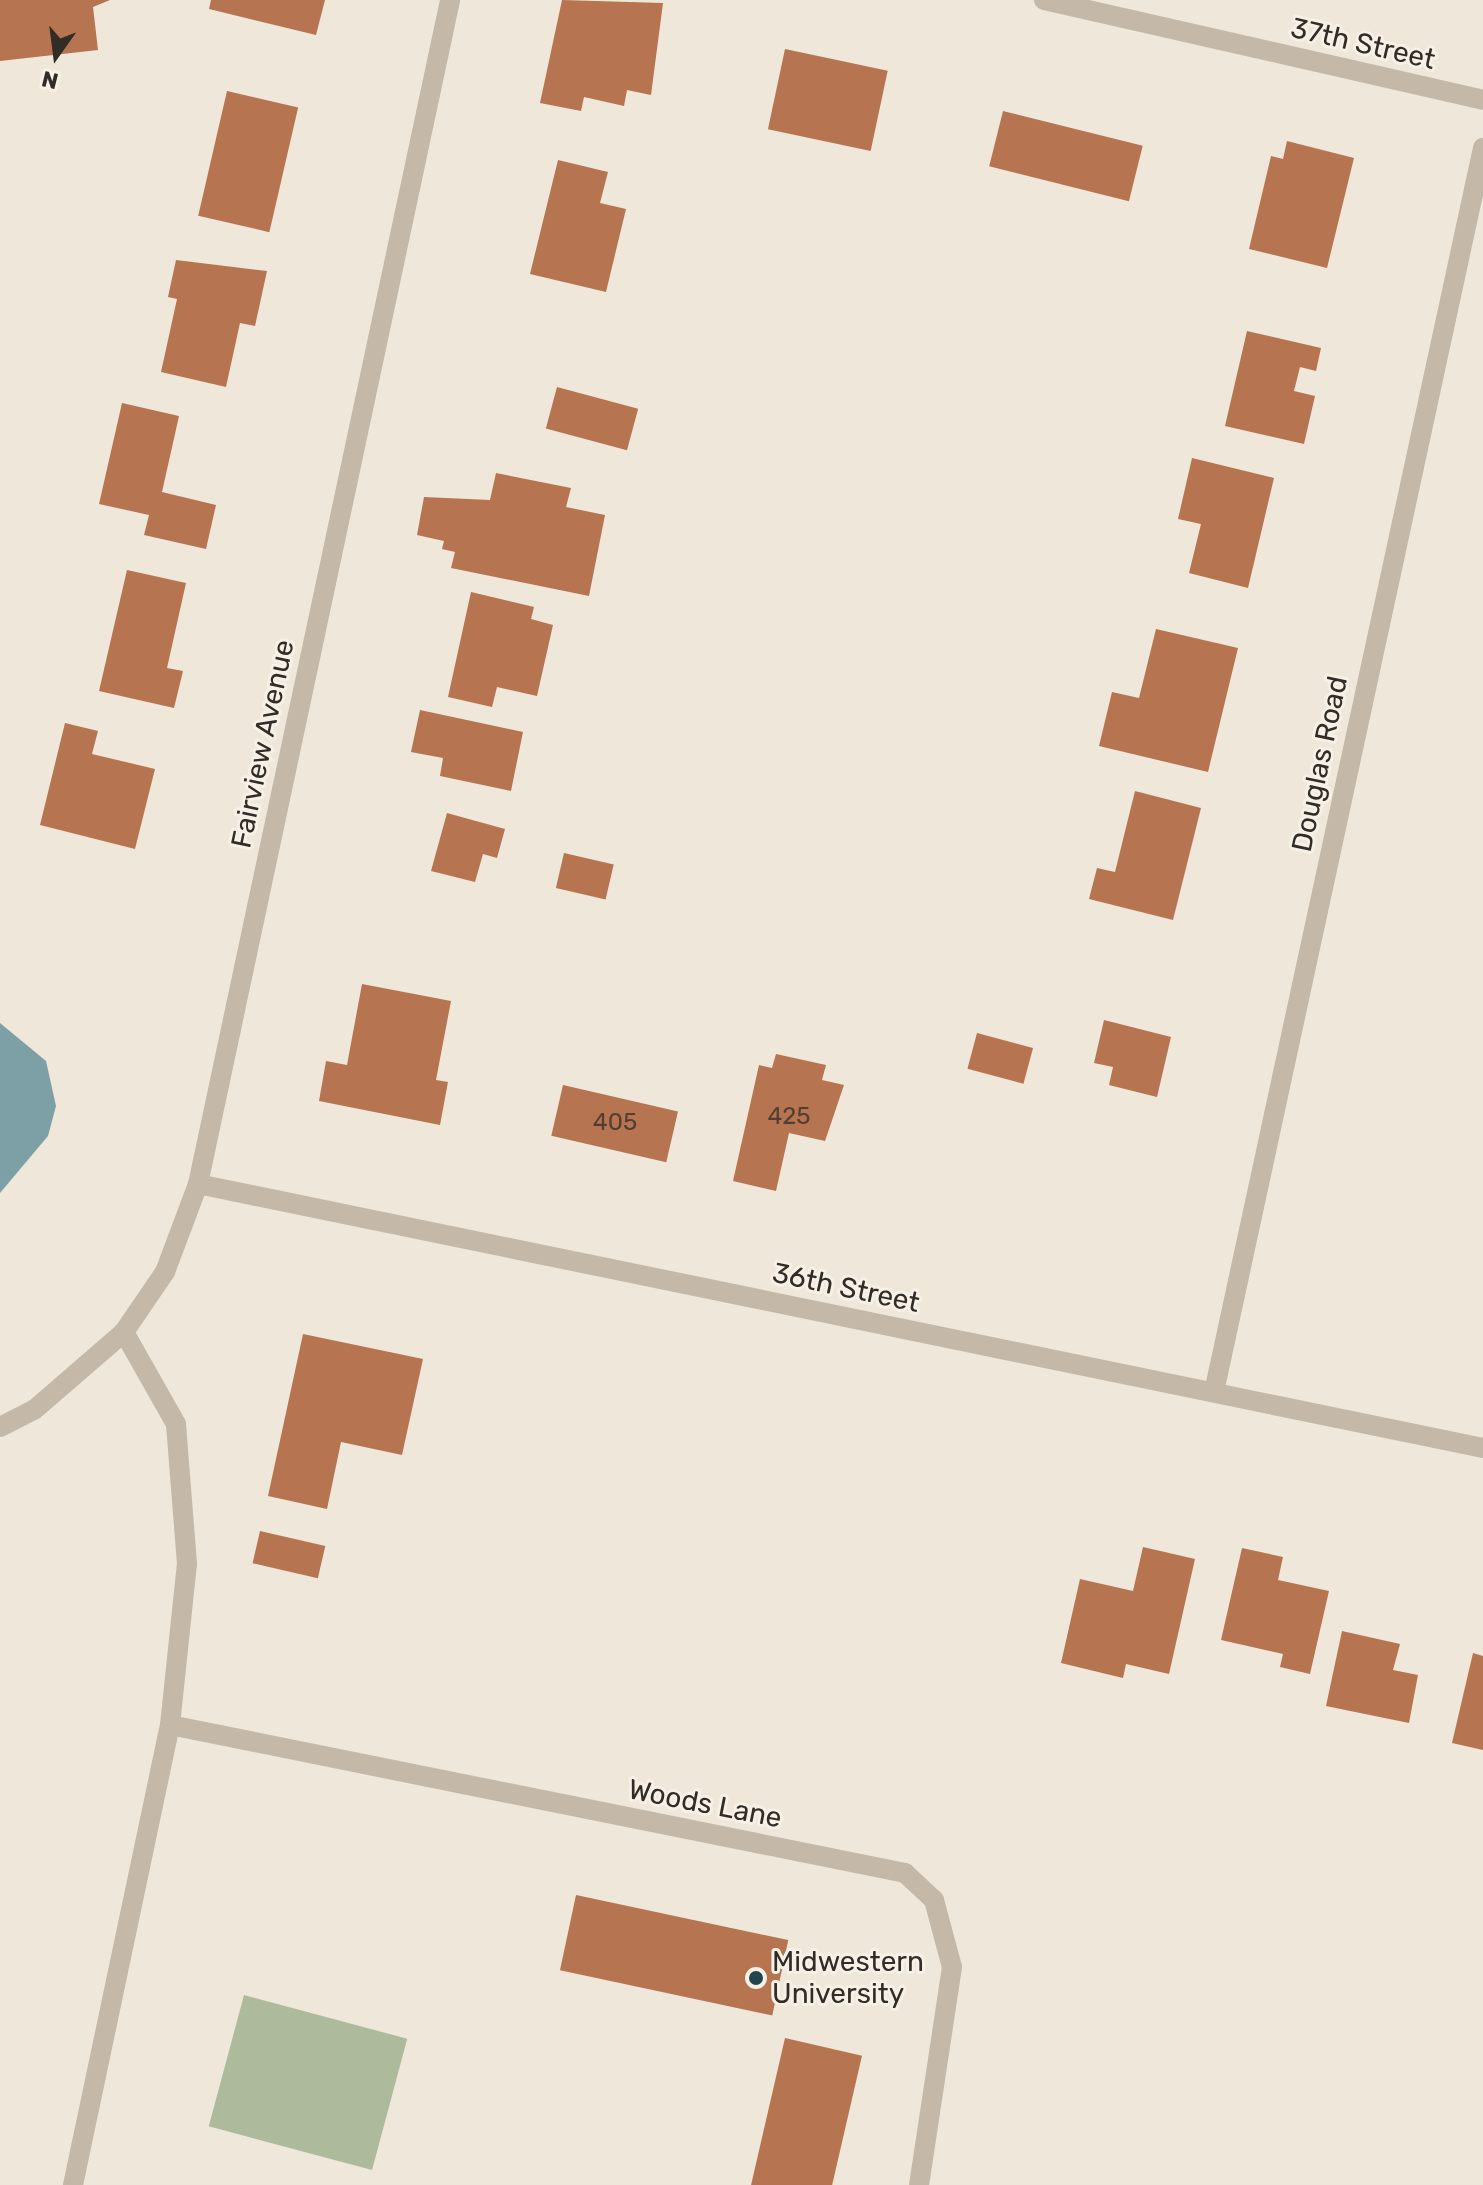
<!DOCTYPE html>
<style>
body{margin:0}
#map{position:relative;width:1483px;height:2185px;overflow:hidden;background:#eee7da;font-family:Rubik,sans-serif}
div>[style]{position:absolute}
[style*='--x']{left:calc(var(--x)*1px);top:calc(var(--y)*1px);width:calc(var(--w)*1px);rotate:calc(var(--a)*1deg)}
.green>*{inset:0;background:#adba9c;transform-origin:0 0}
.water>*{inset:0;background:#7da0a7}
.building>*{inset:0;background:#b67550;transform-origin:0 0}
.street>*{height:20px;margin:-10px;padding:0 10px;transform-origin:10px;border-radius:10px;background:#c4b8a8}
.dots>*{width:22px;height:22px;translate:-50% -50%;box-sizing:border-box;border:4px solid #f6f0e6;border-radius:50%}
span{translate:-50% -50%;white-space:nowrap;text-align:center;line-height:1.15;-webkit-text-stroke:6px #f6f0e6;paint-order:stroke}
.number-label{font-size:24px;color:#533e31}
.number-label span{-webkit-text-stroke-width:0}
.street-label{font-size:28px;color:#322c27}
.poi-label{font-size:28px;color:#322c27}
.left{translate:0 -50%;text-align:left}
.north{position:absolute;left:16px;top:16px;width:80px;height:80px;-webkit-text-stroke:6px #f6f0e6;paint-order:stroke;rotate:194deg;font-size:22px;font-weight:700;line-height:32px;text-align:center;color:#322c27}
.north::after{content:'';display:block;margin:auto;width:28px;height:36px;background:#322c27;clip-path:polygon(50% 0,100% 100%,50% 72%,0 100%)}
</style>
<div id="map">
<div class="green">
<div style="left:244px;top:1995px;width:169px;height:136px;rotate:15deg"></div>
</div>
<div class="water">
<div style="clip-path:polygon(0 1023px,46px 1061px,56px 1106px,48px 1136px,0 1193px)"></div>
</div>
<div class="building">
<div style="clip-path:polygon(0 0,110px 0,93px 7px,98px 50px,0 61px)"></div>
<div style="clip-path:polygon(211px 0,325px 0,316px 35px,209px 9px)"></div>
<div style="clip-path:polygon(562px 0,663px 3px,651px 95px,627px 90px,624px 106px,584px 97px,581px 111px,540px 103px)"></div>
<div style="left:785px;top:49px;width:105px;height:82px;rotate:12deg"></div>
<div style="left:227px;top:91px;width:73px;height:128px;rotate:13deg"></div>
<div style="left:1003px;top:111px;width:144px;height:57px;rotate:14deg"></div>
<div style="clip-path:polygon(1287px 141px,1354px 158px,1327px 268px,1249px 249px,1271px 156px,1283px 159px)"></div>
<div style="clip-path:polygon(558px 160px,608px 172px,600px 203px,626px 209px,606px 292px,530px 274px)"></div>
<div style="clip-path:polygon(176px 260px,267px 271px,255px 326px,240px 323px,226px 387px,161px 372px,177px 299px,168px 297px)"></div>
<div style="clip-path:polygon(1247px 331px,1321px 348px,1316px 371px,1300px 367px,1294px 391px,1315px 396px,1304px 444px,1225px 426px)"></div>
<div style="left:557px;top:387px;width:84px;height:43px;rotate:15deg"></div>
<div style="clip-path:polygon(122px 403px,179px 416px,162px 492px,216px 505px,206px 549px,144px 535px,149px 515px,99px 504px)"></div>
<div style="clip-path:polygon(1192px 458px,1274px 478px,1248px 588px,1189px 573px,1201px 524px,1178px 519px)"></div>
<div style="clip-path:polygon(496px 473px,571px 488px,566px 507px,605px 515px,589px 596px,451px 568px,455px 552px,442px 549px,444px 541px,417px 535px,424px 497px,490px 500px)"></div>
<div style="clip-path:polygon(127px 570px,186px 583px,167px 668px,183px 671px,174px 708px,99px 691px)"></div>
<div style="clip-path:polygon(471px 592px,534px 607px,531px 619px,553px 625px,537px 696px,497px 687px,492px 707px,448px 697px)"></div>
<div style="clip-path:polygon(1156px 629px,1238px 648px,1208px 772px,1099px 746px,1112px 692px,1139px 698px)"></div>
<div style="clip-path:polygon(420px 710px,523px 732px,511px 791px,440px 776px,443px 758px,411px 752px)"></div>
<div style="clip-path:polygon(65px 723px,98px 731px,92px 754px,155px 769px,135px 849px,40px 825px)"></div>
<div style="clip-path:polygon(1135px 791px,1201px 808px,1173px 920px,1089px 899px,1097px 868px,1115px 872px)"></div>
<div style="clip-path:polygon(447px 813px,505px 829px,497px 858px,483px 854px,475px 882px,431px 871px)"></div>
<div style="left:564px;top:853px;width:51px;height:36px;rotate:13deg"></div>
<div style="clip-path:polygon(362px 984px,451px 1001px,436px 1080px,448px 1082px,440px 1125px,319px 1101px,326px 1061px,347px 1065px)"></div>
<div style="clip-path:polygon(1104px 1020px,1171px 1037px,1157px 1097px,1109px 1085px,1113px 1067px,1094px 1063px)"></div>
<div style="left:977px;top:1033px;width:58px;height:37px;rotate:15deg"></div>
<div style="clip-path:polygon(776px 1054px,826px 1065px,822px 1080px,844px 1085px,825px 1141px,789px 1133px,776px 1191px,733px 1181px,759px 1065px,772px 1068px)"></div>
<div style="left:563px;top:1085px;width:118px;height:52px;rotate:13deg"></div>
<div style="clip-path:polygon(303px 1334px,423px 1359px,402px 1455px,341px 1442px,327px 1509px,268px 1496px)"></div>
<div style="left:260px;top:1531px;width:67px;height:33px;rotate:13deg"></div>
<div style="clip-path:polygon(1143px 1547px,1195px 1559px,1169px 1674px,1126px 1664px,1123px 1678px,1061px 1663px,1080px 1579px,1133px 1591px)"></div>
<div style="clip-path:polygon(1242px 1548px,1283px 1557px,1278px 1580px,1329px 1591px,1310px 1674px,1280px 1667px,1283px 1654px,1221px 1640px)"></div>
<div style="clip-path:polygon(1342px 1631px,1400px 1644px,1393px 1670px,1418px 1675px,1409px 1723px,1326px 1706px)"></div>
<div style="clip-path:polygon(1473px 1653px,1483px 1656px,1483px 1750px,1452px 1743px)"></div>
<div style="left:576px;top:1895px;width:217px;height:77px;rotate:12deg"></div>
<div style="left:785px;top:2038px;width:79px;height:151px;rotate:13deg"></div>
</div>
<div class="street">
<div style="--x:1044;--y:0;--w:450;--a:12.8"></div>
<div style="--x:198;--y:1184;--w:1312;--a:11.61"></div>
<div style="--x:1214;--y:1392;--w:1273;--a:-77.8"></div>
<div style="--x:0;--y:1427;--w:38;--a:-27"></div>
<div style="--x:34;--y:1410;--w:119;--a:-40.9"></div>
<div style="--x:124;--y:1332;--w:73;--a:-55.7"></div>
<div style="--x:165;--y:1272;--w:94;--a:-69.4"></div>
<div style="--x:198;--y:1184;--w:1211;--a:-77.98"></div>
<div style="--x:170;--y:1725;--w:750;--a:11.38"></div>
<div style="--x:905;--y:1873;--w:40;--a:43"></div>
<div style="--x:934;--y:1900;--w:69;--a:75"></div>
<div style="--x:952;--y:1967;--w:220;--a:98.6"></div>
<div style="--x:73;--y:2185;--w:470;--a:-78.1"></div>
<div style="--x:170;--y:1725;--w:162;--a:-84"></div>
<div style="--x:187;--y:1564;--w:140;--a:-94.5"></div>
<div style="--x:176;--y:1424;--w:106;--a:-119.5"></div>
</div>
<div class="dots">
<div style="left:756px;top:1978px;background:#22454e"></div>
</div>
<div class="number-label">
<span style="left:789px;top:1117px">425</span>
<span style="left:615px;top:1123px">405</span>
</div>
<div class="street-label">
<span style="left:1363px;top:44px;rotate:13deg">37th Street</span>
<span style="left:263px;top:744px;rotate:-78deg">Fairview Avenue</span>
<span style="left:1320px;top:764px;rotate:-78deg">Douglas Road</span>
<span style="left:846px;top:1288px;rotate:12deg">36th Street</span>
<span style="left:705px;top:1804px;rotate:11deg">Woods Lane</span>
</div>
<div class="poi-label">
<span class="left" style="left:772px;top:1978px">Midwestern<br>University</span>
</div>
<div class="north">N</div>
</div>
